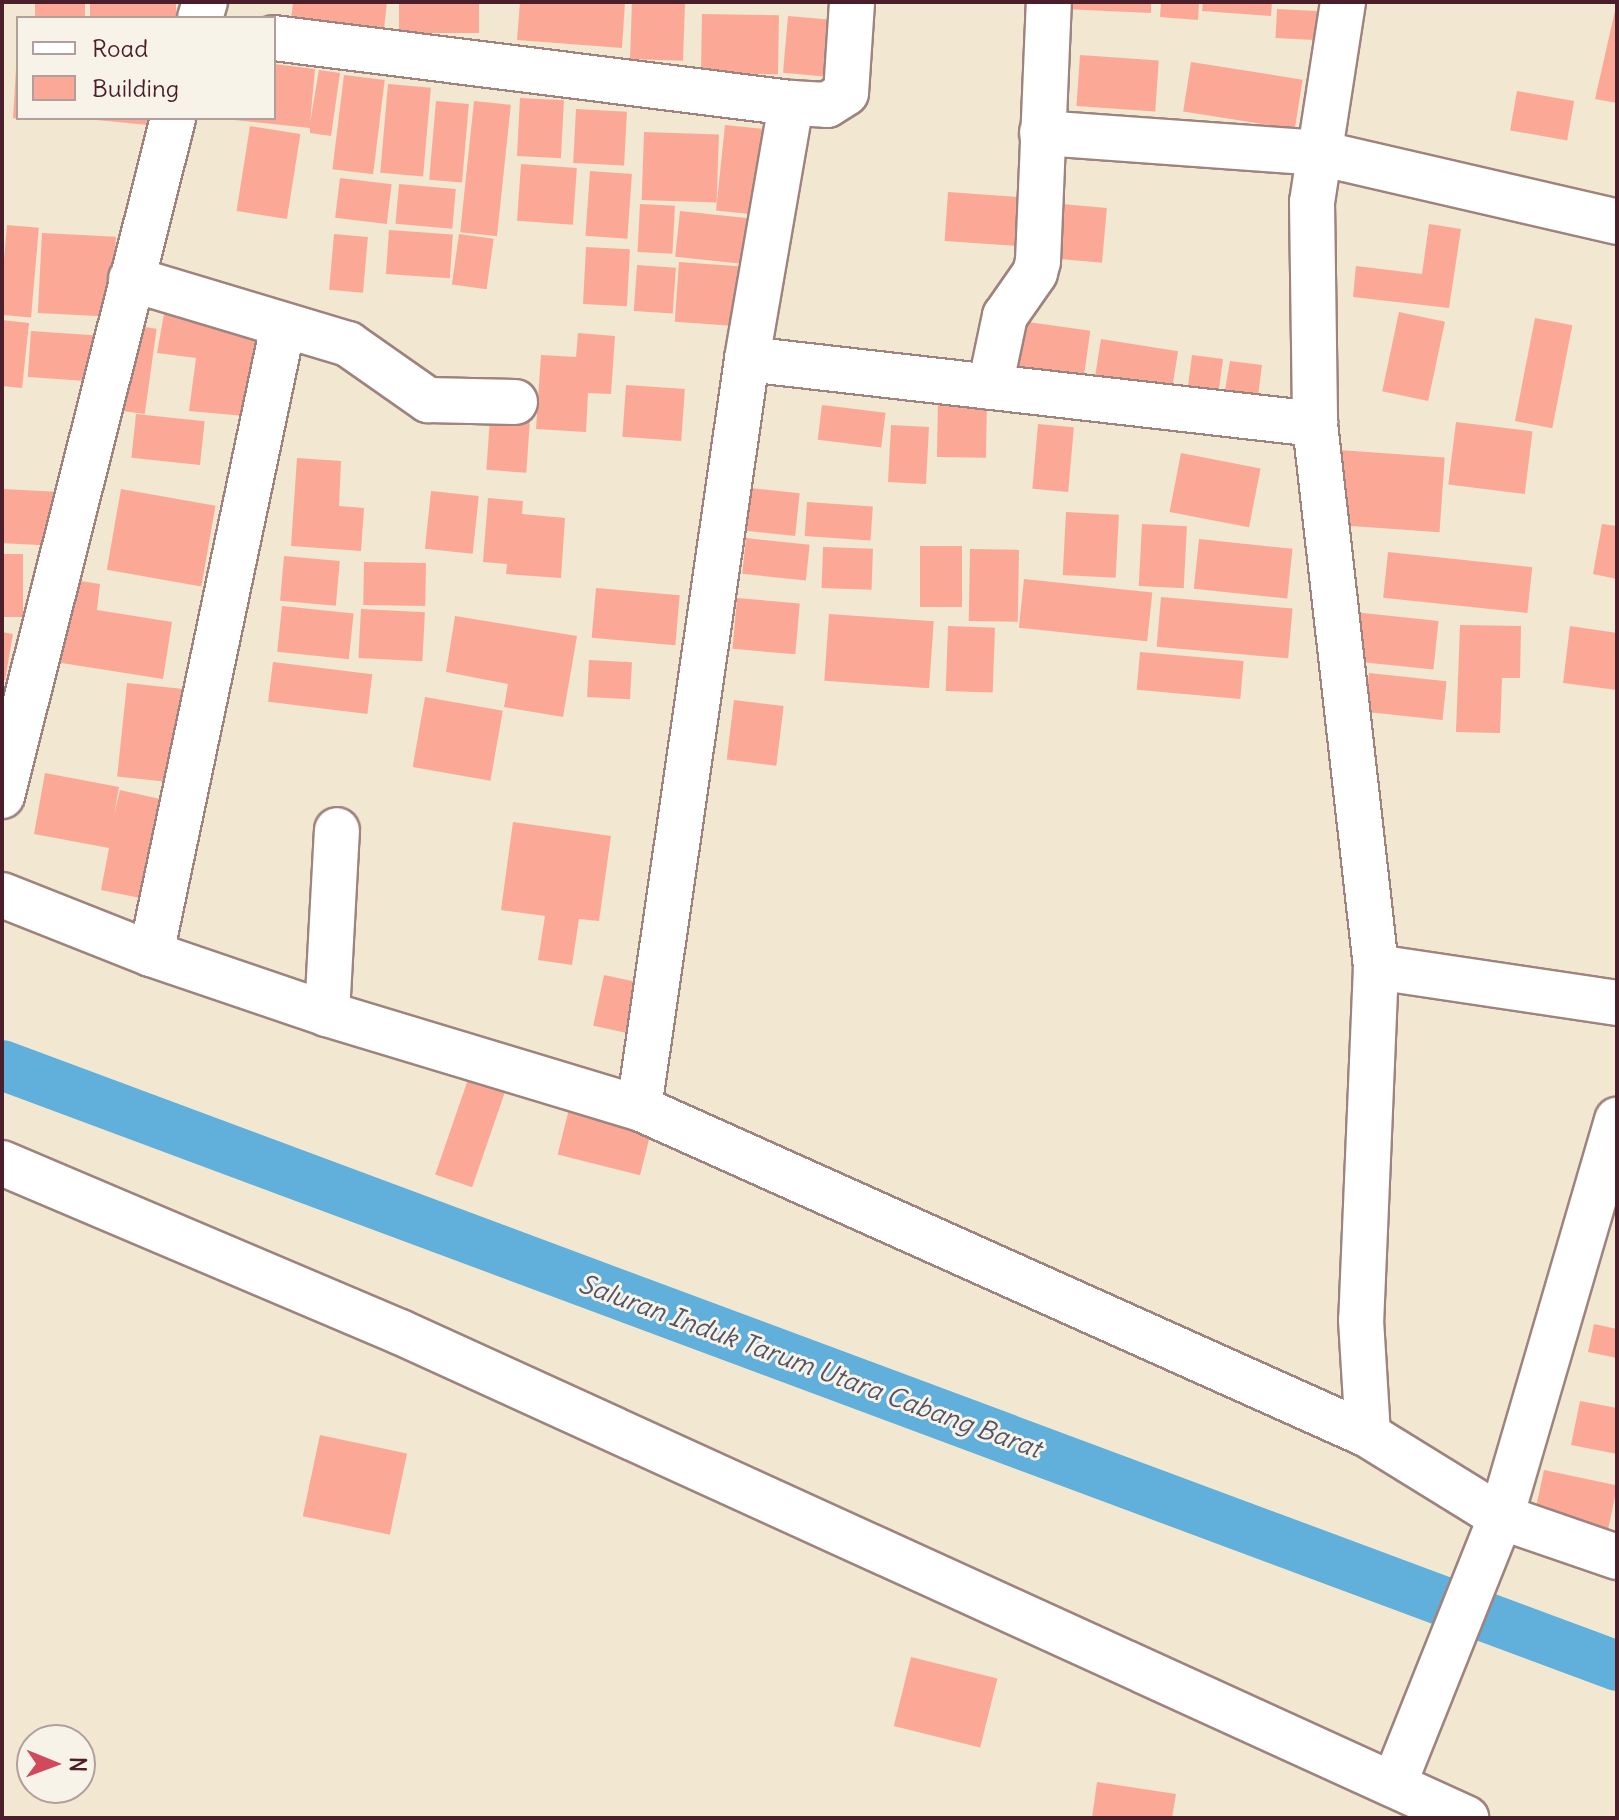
<!DOCTYPE html>
<style>
body{margin:0}
#map{position:relative;width:1619px;height:1820px;overflow:hidden;background:#f2e7d0;font-family:Delius,sans-serif}
div>[style]{position:absolute}
[style*='--x']{left:calc(var(--x)*1px);top:calc(var(--y)*1px);width:calc(var(--w)*1px);rotate:calc(var(--a)*1deg)}
.canal>*{height:50px;margin:-25px;padding:0 25px;transform-origin:25px;border-radius:25px;background:#60b0db}
.building>*{inset:0;background:#fba996;transform-origin:0 0}
.roads{filter:drop-shadow(2px 0 #9e837e) drop-shadow(-2px 0 #9e837e) drop-shadow(0 2px #9e837e) drop-shadow(0 -2px #9e837e)}
.minor>*{height:44px;margin:-22px;padding:0 22px;transform-origin:22px;border-radius:22px;background:#fff}
span{translate:-50% -50%;white-space:nowrap;text-align:center;line-height:1.15;-webkit-text-stroke:6px #f7f3e8;paint-order:stroke}
.water-label{font-size:26px;color:#525269;font-style:italic}
.frame{position:absolute;inset:0;border:4px solid #4a1f2b;pointer-events:none}
.legend{position:absolute;left:16px;top:16px;width:260px;height:104px;box-sizing:border-box;background:#f7f3e8;border:2px solid #b29e9c;margin:0;padding:10px 14px;list-style:none;font-size:24px;color:#4a1f2b}
.legend li{display:flex;align-items:center;gap:16px;height:40px}
.legend b{width:40px;border:2px solid #b29e9c}
.north{position:absolute;left:16px;top:1724px;width:80px;height:80px;box-sizing:border-box;background:#f7f3e8;border:2px solid #b29e9c;border-radius:50%;rotate:91deg;font-size:22px;font-weight:700;line-height:32px;text-align:center;color:#4a1f2b}
.north::after{content:'';display:block;margin:auto;width:28px;height:36px;background:#d1495b;clip-path:polygon(50% 0,100% 100%,50% 72%,0 100%)}
</style>
<div id="map">
<div class="canal">
<div style="--x:2;--y:1065;--w:1723;--a:20.41"></div>
</div>
<div class="building">
<div style="left:35px;top:2px;width:50px;height:16px"></div>
<div style="left:90px;top:2px;width:86px;height:16px"></div>
<div style="clip-path:polygon(293px 2px,387px 2px,384px 29px,291px 20px)"></div>
<div style="left:399px;top:2px;width:80px;height:31px"></div>
<div style="clip-path:polygon(520px 2px,625px 2px,622px 48px,517px 40px)"></div>
<div style="left:632px;top:2px;width:53px;height:57px;rotate:2deg"></div>
<div style="clip-path:polygon(1064px 2px,1151px 2px,1151px 13px,1063px 9px)"></div>
<div style="clip-path:polygon(1161px 2px,1199px 2px,1198px 20px,1160px 17px)"></div>
<div style="clip-path:polygon(1203px 2px,1272px 2px,1271px 16px,1202px 11px)"></div>
<div style="clip-path:polygon(1617px 2px,1617px 103px,1595px 99px)"></div>
<div style="left:1277px;top:9px;width:54px;height:29px;rotate:3deg"></div>
<div style="left:702px;top:14px;width:77px;height:59px;rotate:1deg"></div>
<div style="left:788px;top:16px;width:47px;height:57px;rotate:5deg"></div>
<div style="left:1080px;top:55px;width:79px;height:51px;rotate:4deg"></div>
<div style="left:1191px;top:62px;width:113px;height:50px;rotate:9deg"></div>
<div style="clip-path:polygon(274px 64px,315px 69px,310px 123px,319px 70px,340px 73px,331px 136px,310px 133px,310px 128px,234px 120px,274px 118px)"></div>
<div style="clip-path:polygon(16px 69px,18px 69px,18px 119px,13px 118px)"></div>
<div style="left:344px;top:75px;width:41px;height:95px;rotate:7deg"></div>
<div style="left:388px;top:84px;width:43px;height:89px;rotate:5deg"></div>
<div style="left:1517px;top:91px;width:58px;height:40px;rotate:10deg"></div>
<div style="left:520px;top:98px;width:44px;height:58px;rotate:3deg"></div>
<div style="left:436px;top:101px;width:33px;height:79px;rotate:5deg"></div>
<div style="left:474px;top:101px;width:37px;height:132px;rotate:6deg"></div>
<div style="left:576px;top:109px;width:51px;height:54px;rotate:3deg"></div>
<div style="clip-path:polygon(76px 118px,159px 118px,158px 126px)"></div>
<div style="left:725px;top:125px;width:55px;height:86px;rotate:6deg"></div>
<div style="left:250px;top:126px;width:51px;height:86px;rotate:9deg"></div>
<div style="left:644px;top:132px;width:75px;height:68px;rotate:2deg"></div>
<div style="left:521px;top:164px;width:56px;height:57px;rotate:4deg"></div>
<div style="left:590px;top:171px;width:42px;height:65px;rotate:4deg"></div>
<div style="left:340px;top:178px;width:52px;height:40px;rotate:7deg"></div>
<div style="left:399px;top:184px;width:57px;height:40px;rotate:5deg"></div>
<div style="left:948px;top:192px;width:92px;height:49px;rotate:4deg"></div>
<div style="left:640px;top:204px;width:35px;height:48px;rotate:3deg"></div>
<div style="left:1062px;top:204px;width:45px;height:55px;rotate:5deg"></div>
<div style="left:680px;top:211px;width:81px;height:46px;rotate:6deg"></div>
<div style="clip-path:polygon(1429px 224px,1461px 229px,1449px 308px,1353px 297px,1356px 266px,1422px 274px)"></div>
<div style="left:7px;top:225px;width:32px;height:90px;rotate:5deg"></div>
<div style="left:389px;top:230px;width:64px;height:44px;rotate:4deg"></div>
<div style="left:42px;top:233px;width:74px;height:80px;rotate:3deg"></div>
<div style="left:334px;top:234px;width:34px;height:56px;rotate:5deg"></div>
<div style="left:459px;top:234px;width:35px;height:51px;rotate:8deg"></div>
<div style="left:586px;top:247px;width:44px;height:57px;rotate:3deg"></div>
<div style="left:679px;top:262px;width:74px;height:60px;rotate:4deg"></div>
<div style="left:637px;top:265px;width:39px;height:46px;rotate:4deg"></div>
<div style="left:1399px;top:312px;width:47px;height:81px;rotate:12deg"></div>
<div style="clip-path:polygon(164px 314px,264px 330px,256px 417px,189px 411px,196px 358px,157px 353px)"></div>
<div style="left:1535px;top:318px;width:38px;height:105px;rotate:11deg"></div>
<div style="clip-path:polygon(2px 320px,29px 323px,22px 388px,2px 386px)"></div>
<div style="left:1021px;top:321px;width:70px;height:46px;rotate:8deg"></div>
<div style="left:123px;top:324px;width:34px;height:86px;rotate:8deg"></div>
<div style="left:31px;top:331px;width:66px;height:46px;rotate:4deg"></div>
<div style="clip-path:polygon(578px 333px,615px 336px,611px 394px,588px 393px,586px 432px,536px 429px,541px 355px,576px 357px)"></div>
<div style="left:1101px;top:339px;width:78px;height:42px;rotate:9deg"></div>
<div style="clip-path:polygon(1192px 355px,1223px 359px,1219px 389px,1225px 390px,1230px 361px,1262px 365px,1256px 412px,1186px 402px)"></div>
<div style="left:626px;top:385px;width:59px;height:52px;rotate:4deg"></div>
<div style="left:938px;top:398px;width:49px;height:59px;rotate:1deg"></div>
<div style="left:822px;top:405px;width:64px;height:35px;rotate:7deg"></div>
<div style="left:136px;top:414px;width:69px;height:44px;rotate:6deg"></div>
<div style="left:490px;top:418px;width:40px;height:52px;rotate:4deg"></div>
<div style="left:1456px;top:422px;width:77px;height:63px;rotate:7deg"></div>
<div style="left:1038px;top:424px;width:36px;height:65px;rotate:5deg"></div>
<div style="left:891px;top:425px;width:38px;height:57px;rotate:3deg"></div>
<div style="left:1339px;top:450px;width:106px;height:75px;rotate:4deg"></div>
<div style="left:1181px;top:453px;width:81px;height:60px;rotate:11deg"></div>
<div style="clip-path:polygon(297px 458px,341px 461px,339px 506px,364px 508px,361px 551px,291px 546px)"></div>
<div style="left:741px;top:487px;width:59px;height:43px;rotate:6deg"></div>
<div style="left:2px;top:489px;width:54px;height:54px;rotate:3deg"></div>
<div style="left:121px;top:489px;width:96px;height:82px;rotate:10deg"></div>
<div style="left:431px;top:491px;width:48px;height:58px;rotate:6deg"></div>
<div style="clip-path:polygon(488px 498px,523px 501px,522px 514px,565px 518px,561px 578px,506px 574px,507px 564px,483px 562px)"></div>
<div style="left:807px;top:502px;width:66px;height:34px;rotate:4deg"></div>
<div style="left:1066px;top:512px;width:53px;height:63px;rotate:3deg"></div>
<div style="left:1142px;top:524px;width:45px;height:62px;rotate:3deg"></div>
<div style="clip-path:polygon(1602px 524px,1617px 526px,1617px 579px,1593px 574px)"></div>
<div style="left:746px;top:538px;width:64px;height:36px;rotate:6deg"></div>
<div style="left:1199px;top:539px;width:94px;height:50px;rotate:6deg"></div>
<div style="left:920px;top:546px;width:42px;height:61px"></div>
<div style="left:823px;top:547px;width:50px;height:41px;rotate:2deg"></div>
<div style="left:970px;top:549px;width:49px;height:72px;rotate:1deg"></div>
<div style="left:1388px;top:552px;width:145px;height:46px;rotate:6deg"></div>
<div style="left:2px;top:554px;width:21px;height:63px"></div>
<div style="left:284px;top:556px;width:56px;height:45px;rotate:5deg"></div>
<div style="left:364px;top:562px;width:62px;height:43px;rotate:1deg"></div>
<div style="clip-path:polygon(61px 578px,100px 584px,97px 610px,172px 622px,163px 679px,49px 661px)"></div>
<div style="left:1024px;top:579px;width:129px;height:49px;rotate:6deg"></div>
<div style="left:596px;top:588px;width:84px;height:50px;rotate:5deg"></div>
<div style="left:1161px;top:597px;width:132px;height:50px;rotate:5deg"></div>
<div style="left:737px;top:598px;width:63px;height:51px;rotate:5deg"></div>
<div style="left:282px;top:606px;width:72px;height:46px;rotate:6deg"></div>
<div style="left:361px;top:609px;width:64px;height:49px;rotate:3deg"></div>
<div style="left:1354px;top:612px;width:85px;height:49px;rotate:6deg"></div>
<div style="left:829px;top:614px;width:105px;height:67px;rotate:4deg"></div>
<div style="clip-path:polygon(455px 616px,577px 636px,563px 717px,504px 707px,508px 684px,446px 672px)"></div>
<div style="clip-path:polygon(1460px 625px,1521px 626px,1520px 678px,1502px 678px,1500px 733px,1456px 732px)"></div>
<div style="left:948px;top:626px;width:47px;height:65px;rotate:2deg"></div>
<div style="clip-path:polygon(1570px 626px,1617px 633px,1617px 690px,1563px 683px)"></div>
<div style="clip-path:polygon(2px 632px,13px 634px,5px 680px,2px 680px)"></div>
<div style="left:1140px;top:652px;width:104px;height:38px;rotate:5deg"></div>
<div style="left:589px;top:660px;width:43px;height:37px;rotate:3deg"></div>
<div style="left:273px;top:662px;width:100px;height:40px;rotate:7deg"></div>
<div style="left:1369px;top:673px;width:78px;height:39px;rotate:6deg"></div>
<div style="left:127px;top:683px;width:59px;height:94px;rotate:6deg"></div>
<div style="left:425px;top:697px;width:79px;height:71px;rotate:10deg"></div>
<div style="left:734px;top:700px;width:50px;height:60px;rotate:7deg"></div>
<div style="clip-path:polygon(45px 773px,119px 787px,114px 815px,120px 790px,169px 801px,150px 900px,101px 890px,109px 848px,34px 834px)"></div>
<div style="clip-path:polygon(513px 822px,611px 836px,599px 921px,579px 919px,572px 965px,538px 960px,545px 916px,501px 910px)"></div>
<div style="left:604px;top:975px;width:43px;height:52px;rotate:12deg"></div>
<div style="left:474px;top:1062px;width:39px;height:119px;rotate:19deg"></div>
<div style="left:569px;top:1109px;width:85px;height:47px;rotate:14deg"></div>
<div style="clip-path:polygon(1594px 1324px,1617px 1329px,1617px 1358px,1588px 1352px)"></div>
<div style="clip-path:polygon(1580px 1401px,1617px 1408px,1617px 1454px,1571px 1445px)"></div>
<div style="left:320px;top:1435px;width:89px;height:83px;rotate:12deg"></div>
<div style="left:1544px;top:1470px;width:75px;height:46px;rotate:12deg"></div>
<div style="left:911px;top:1657px;width:89px;height:71px;rotate:14deg"></div>
<div style="clip-path:polygon(1097px 1782px,1176px 1794px,1172px 1818px,1092px 1818px)"></div>
</div>
<div class="roads">
<div class="minor">
<div style="--x:1343;--y:2;--w:202;--a:98.8"></div>
<div style="--x:1312;--y:202;--w:222;--a:89.2"></div>
<div style="--x:1315;--y:424;--w:546;--a:83.59"></div>
<div style="--x:1376;--y:967;--w:353;--a:92.4"></div>
<div style="--x:1361;--y:1320;--w:115;--a:86.5"></div>
<div style="--x:200;--y:18;--w:17;--a:-73"></div>
<div style="--x:274;--y:38;--w:521;--a:7.17"></div>
<div style="--x:1042;--y:133;--w:278;--a:4.1"></div>
<div style="--x:1319;--y:153;--w:306;--a:13"></div>
<div style="--x:131;--y:279;--w:227;--a:16.7"></div>
<div style="--x:348;--y:344;--w:98;--a:35"></div>
<div style="--x:428;--y:400;--w:87;--a:1.3"></div>
<div style="--x:747;--y:359;--w:572;--a:6.53"></div>
<div style="--x:990;--y:387;--w:73;--a:-78.1"></div>
<div style="--x:1005;--y:316;--w:52;--a:-55.1"></div>
<div style="--x:1035;--y:273;--w:12;--a:-76"></div>
<div style="--x:1038;--y:261;--w:259;--a:-87.6"></div>
<div style="--x:2;--y:796;--w:699;--a:-75.84"></div>
<div style="--x:2;--y:895;--w:160;--a:21.6"></div>
<div style="--x:151;--y:954;--w:186;--a:18.8"></div>
<div style="--x:327;--y:1014;--w:326;--a:16.8"></div>
<div style="--x:639;--y:1108;--w:799;--a:24.16"></div>
<div style="--x:1368;--y:1435;--w:156;--a:31.7"></div>
<div style="--x:1501;--y:1517;--w:123;--a:19"></div>
<div style="--x:151;--y:954;--w:642;--a:-78.13"></div>
<div style="--x:1376;--y:967;--w:244;--a:8.5"></div>
<div style="--x:327;--y:1014;--w:184;--a:-86.9"></div>
<div style="--x:639;--y:1108;--w:757;--a:-81.79"></div>
<div style="--x:747;--y:359;--w:260;--a:-80.2"></div>
<div style="--x:791;--y:103;--w:36;--a:3"></div>
<div style="--x:827;--y:105;--w:22;--a:-32"></div>
<div style="--x:846;--y:93;--w:91;--a:-86.2"></div>
<div style="--x:2;--y:1163;--w:432;--a:23"></div>
<div style="--x:400;--y:1332;--w:1172;--a:24.51"></div>
<div style="--x:1394;--y:1784;--w:288;--a:-68.2"></div>
<div style="--x:1501;--y:1517;--w:414;--a:-73.7"></div>
</div>
</div>
<div class="water-label">
<span style="left:810px;top:1366px;rotate:20deg">Saluran Induk Tarum Utara Cabang Barat</span>
</div>
<div class="frame"></div>
<ul class="legend">
<li><b style="height:10px;background:#fff"></b>Road</li>
<li><b style="height:22px;background:#fba996"></b>Building</li>
</ul>
<div class="north">N</div>
</div>
